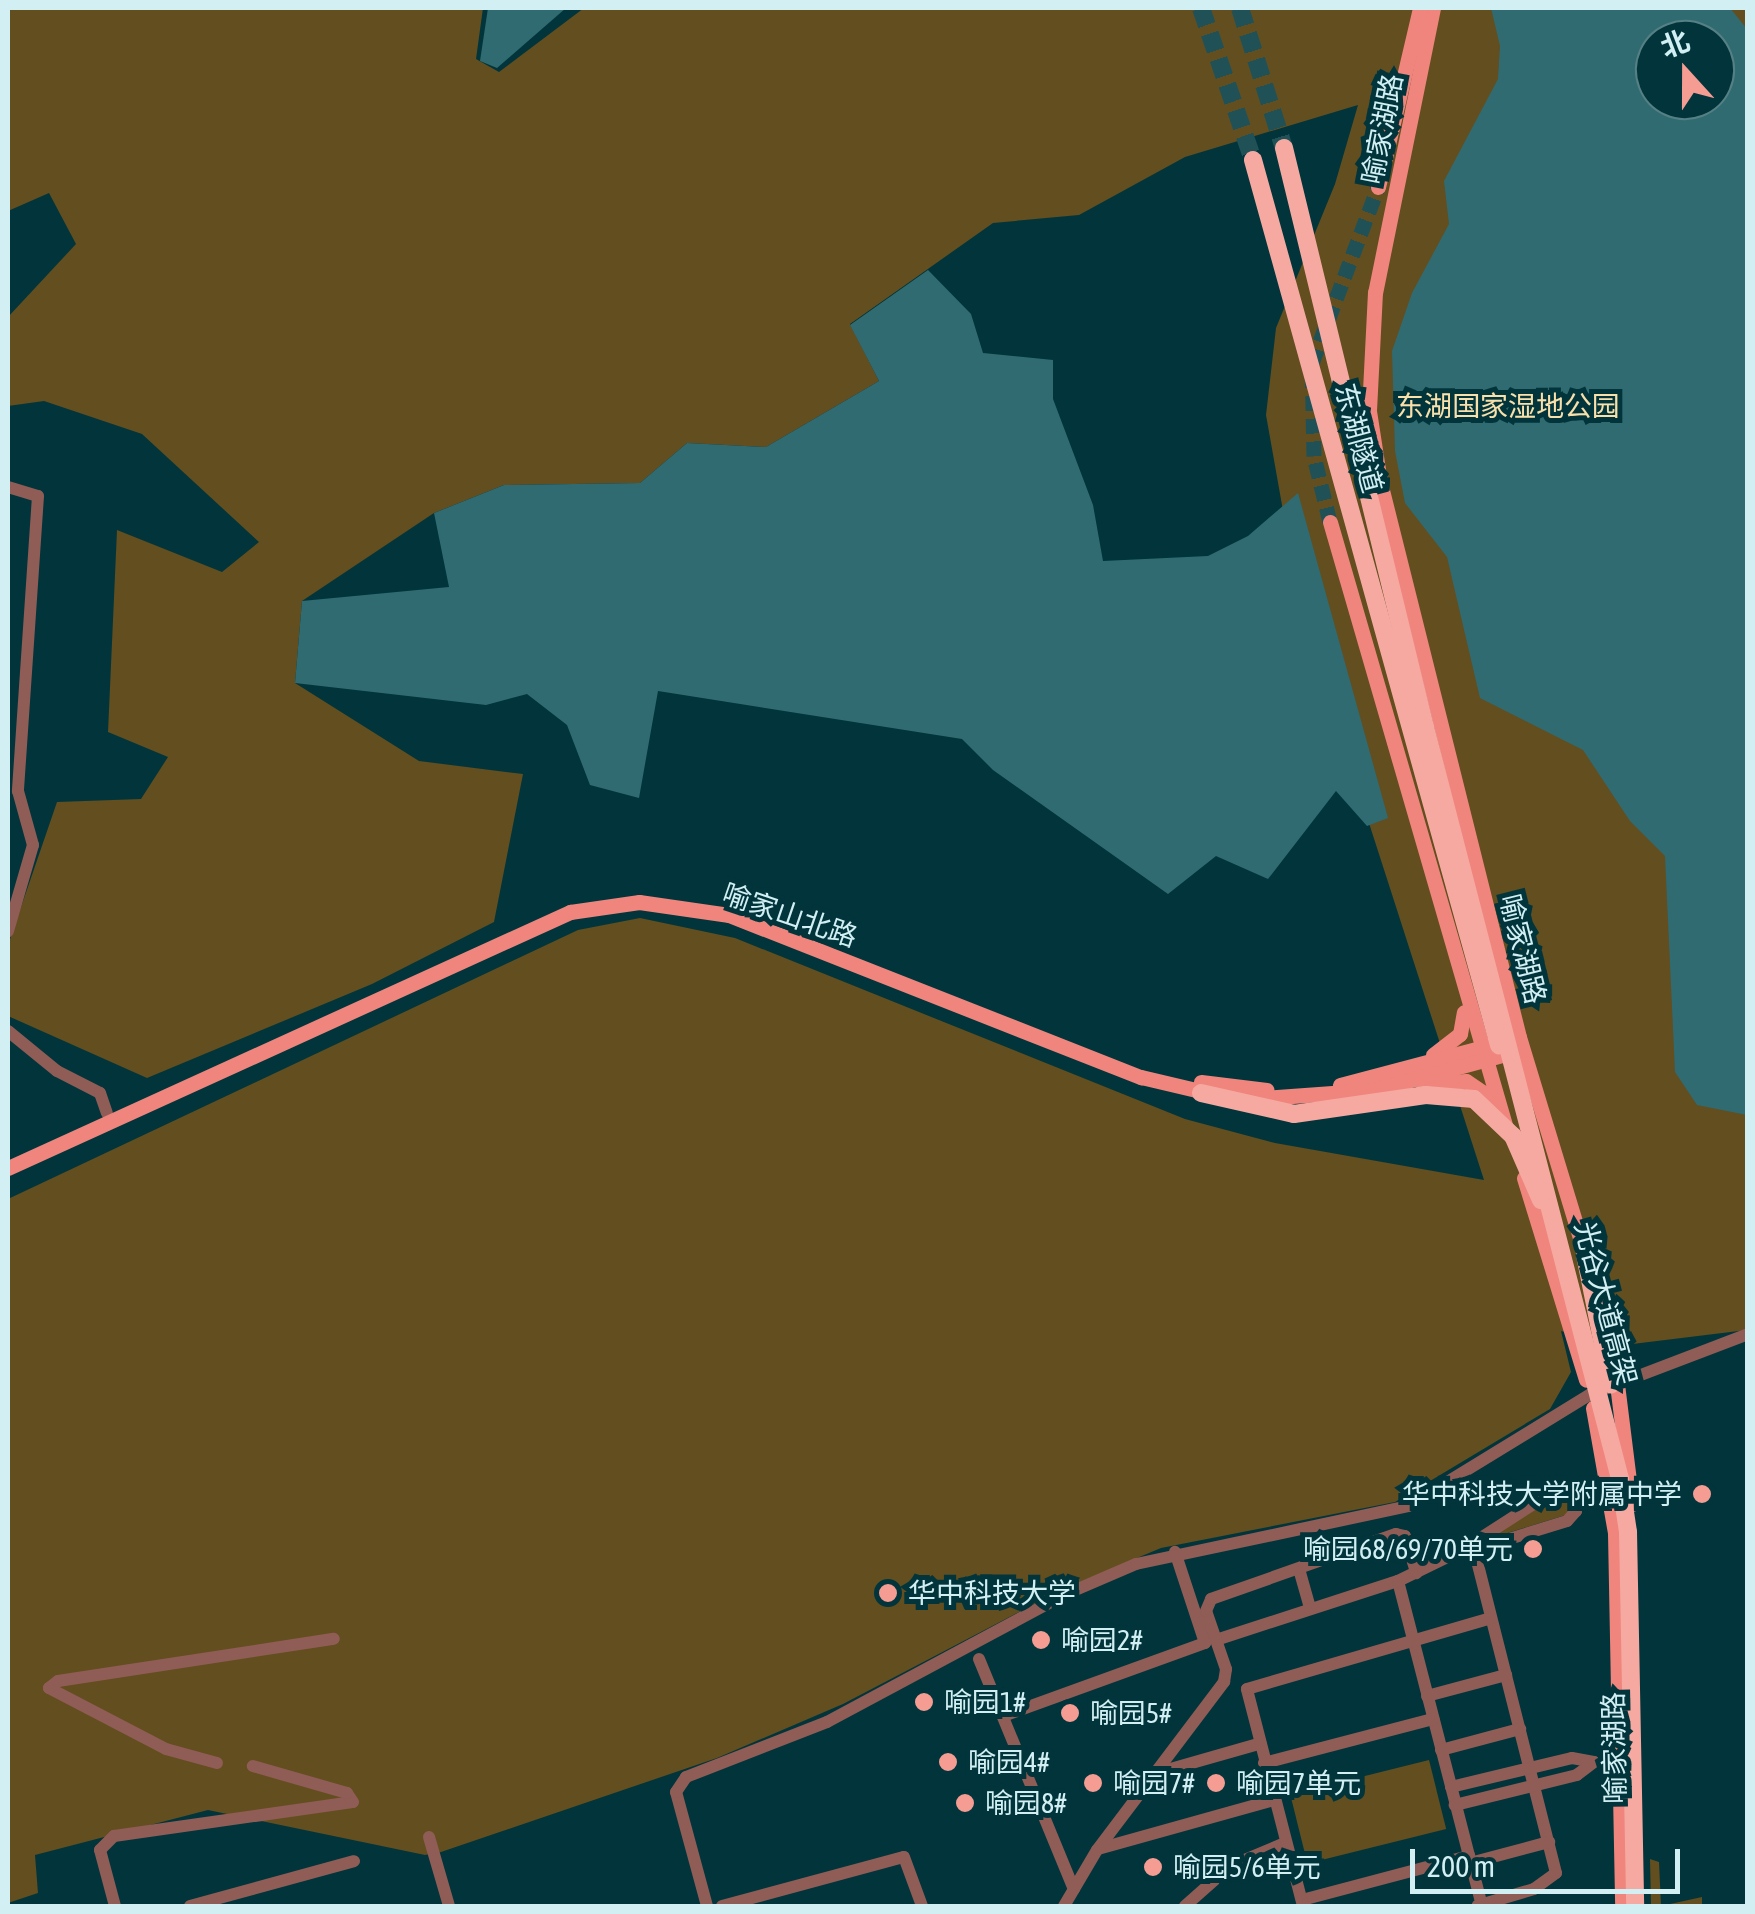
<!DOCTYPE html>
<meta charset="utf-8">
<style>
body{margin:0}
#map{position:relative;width:1755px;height:1914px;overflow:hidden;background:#01353b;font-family:"Asap Condensed","Noto Sans SC",sans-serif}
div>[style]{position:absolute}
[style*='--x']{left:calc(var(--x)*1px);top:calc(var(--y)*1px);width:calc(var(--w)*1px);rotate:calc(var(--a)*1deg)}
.green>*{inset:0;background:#624e1f;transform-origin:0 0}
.water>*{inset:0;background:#306b72}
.major-tunnel>*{height:15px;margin-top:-7.5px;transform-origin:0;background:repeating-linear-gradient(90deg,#205157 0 15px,transparent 0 23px)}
.highway-tunnel>*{height:18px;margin-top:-9px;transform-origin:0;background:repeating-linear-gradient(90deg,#205157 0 18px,transparent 0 27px)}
.minor>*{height:12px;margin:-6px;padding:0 6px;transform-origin:6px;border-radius:6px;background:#905c56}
.major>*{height:15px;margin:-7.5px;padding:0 7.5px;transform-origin:7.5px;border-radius:7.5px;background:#ef857c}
.highway>*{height:18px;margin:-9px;padding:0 9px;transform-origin:9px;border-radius:9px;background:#f6a9a0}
.dots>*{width:28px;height:28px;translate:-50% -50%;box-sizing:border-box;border:5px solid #01353b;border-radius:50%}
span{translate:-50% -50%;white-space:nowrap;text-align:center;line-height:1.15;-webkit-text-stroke:10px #01353b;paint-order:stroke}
.street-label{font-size:28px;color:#d2f0f4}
.park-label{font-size:28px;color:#f9e0ab}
.poi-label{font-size:28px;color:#d2f0f4}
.right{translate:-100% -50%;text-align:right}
.left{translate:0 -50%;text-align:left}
.frame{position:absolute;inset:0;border:10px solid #d2f0f4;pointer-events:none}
.north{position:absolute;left:1635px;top:20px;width:100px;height:100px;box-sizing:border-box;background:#01353b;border:2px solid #558085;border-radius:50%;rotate:339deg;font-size:28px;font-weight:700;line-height:40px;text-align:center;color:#d2f0f4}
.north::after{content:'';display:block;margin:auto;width:35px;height:45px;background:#f59c93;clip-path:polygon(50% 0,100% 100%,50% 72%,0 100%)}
.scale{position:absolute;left:1410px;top:1849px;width:270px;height:45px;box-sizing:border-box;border:5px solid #d2f0f4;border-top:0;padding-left:12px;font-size:30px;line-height:35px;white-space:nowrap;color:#d2f0f4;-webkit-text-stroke:8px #01353b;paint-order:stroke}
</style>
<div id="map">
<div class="green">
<div style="clip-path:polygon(evenodd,8px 8px,483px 8px,476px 59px,499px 72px,584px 8px,1747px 8px,1747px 1330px,1616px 1346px,1561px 1331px,1571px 1372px,1550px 1409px,1395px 1502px,1161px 1548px,1065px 1588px,843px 1704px,717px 1758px,441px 1852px,425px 1855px,208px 1810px,35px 1855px,38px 1893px,8px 1903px,8px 1199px,578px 930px,640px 918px,735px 938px,1185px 1119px,1275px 1143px,1484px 1180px,1301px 612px,1266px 415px,1276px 328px,1335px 184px,1358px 105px,1185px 157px,1079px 215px,993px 223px,850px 324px,879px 381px,766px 447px,687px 443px,640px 483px,504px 485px,434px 513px,302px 601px,295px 683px,419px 761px,523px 774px,494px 922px,372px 984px,147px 1078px,8px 1016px,8px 945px,57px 802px,141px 799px,168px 757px,108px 732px,117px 530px,222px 572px,259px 542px,142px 434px,44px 401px,8px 406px,8px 317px,76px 244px,49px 193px,8px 211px,8px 8px,1655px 40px,1715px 40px,1715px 100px,1655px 100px,1655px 40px)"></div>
<div style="clip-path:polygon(1564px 1490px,1571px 1498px,1569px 1514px,1488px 1539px)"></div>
<div style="left:1429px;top:1760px;width:71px;height:143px;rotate:76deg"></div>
<div style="clip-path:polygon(1650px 1859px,1659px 1862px,1661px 1906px,1702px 1897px,1702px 1906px,1651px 1906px)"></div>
</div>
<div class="water">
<div style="clip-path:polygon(488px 8px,566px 8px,497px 68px,480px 61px)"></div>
<div style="clip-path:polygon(evenodd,1491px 8px,1730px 8px,1747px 29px,1747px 1115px,1697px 1105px,1675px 1072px,1665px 856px,1630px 821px,1583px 750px,1480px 698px,1447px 557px,1405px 503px,1395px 451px,1392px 351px,1412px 293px,1449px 224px,1444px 181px,1498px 79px,1500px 46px,1491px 8px,1655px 40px,1715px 40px,1715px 100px,1655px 100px,1655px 40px)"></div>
<div style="clip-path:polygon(928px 270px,971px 314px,983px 353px,1053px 360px,1053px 399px,1093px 505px,1103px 561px,1208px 556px,1248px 536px,1298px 493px,1388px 818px,1367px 826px,1336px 791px,1268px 879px,1216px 856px,1168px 894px,993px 770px,962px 739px,658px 691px,639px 798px,590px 785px,567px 725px,527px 694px,486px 705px,295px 683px,302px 601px,449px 587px,434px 513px,504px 485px,640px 483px,687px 443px,766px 447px,879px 381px,850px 325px)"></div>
</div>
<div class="major-tunnel">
<div style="--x:1330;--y:522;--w:68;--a:-103.6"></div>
<div style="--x:1314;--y:456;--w:93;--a:-91.2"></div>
<div style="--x:1312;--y:363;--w:188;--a:-69.4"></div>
</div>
<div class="highway-tunnel">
<div style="--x:1201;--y:8;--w:161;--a:71.1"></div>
<div style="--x:1240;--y:8;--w:147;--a:72.6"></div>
</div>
<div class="minor">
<div style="--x:8;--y:487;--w:31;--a:17"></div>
<div style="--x:38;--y:496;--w:296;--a:93.9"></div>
<div style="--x:18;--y:791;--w:56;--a:74.5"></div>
<div style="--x:33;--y:845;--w:90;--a:106.2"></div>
<div style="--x:8;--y:1031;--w:63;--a:39.2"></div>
<div style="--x:57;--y:1071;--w:48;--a:27.1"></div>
<div style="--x:100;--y:1093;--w:21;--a:71"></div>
<div style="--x:1462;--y:1550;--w:122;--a:-32.7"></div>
<div style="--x:1565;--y:1484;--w:15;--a:48"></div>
<div style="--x:1575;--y:1495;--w:16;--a:86"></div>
<div style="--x:1576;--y:1511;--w:13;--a:132"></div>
<div style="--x:1567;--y:1521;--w:88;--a:162.8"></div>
<div style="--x:1483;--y:1547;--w:12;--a:125"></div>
<div style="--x:1299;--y:1569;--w:41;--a:74.2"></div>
<div style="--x:1398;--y:1581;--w:332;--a:75.5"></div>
<div style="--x:1216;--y:1640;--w:191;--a:-18"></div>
<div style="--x:1398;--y:1581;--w:69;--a:-25.8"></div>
<div style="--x:1460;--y:1551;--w:17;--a:21"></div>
<div style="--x:1476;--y:1557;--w:326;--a:75.8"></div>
<div style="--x:1556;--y:1873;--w:27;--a:144"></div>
<div style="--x:1534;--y:1889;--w:59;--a:163.4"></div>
<div style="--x:979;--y:1659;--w:249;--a:67.6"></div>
<div style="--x:1427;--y:1696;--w:82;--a:-14.9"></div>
<div style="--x:1003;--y:1716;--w:215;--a:-19.9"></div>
<div style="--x:1205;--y:1643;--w:96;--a:-108.2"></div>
<div style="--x:1441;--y:1750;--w:82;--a:-14.9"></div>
<div style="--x:217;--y:1763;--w:53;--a:-164.6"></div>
<div style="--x:166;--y:1749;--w:132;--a:-152.5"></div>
<div style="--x:49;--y:1688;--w:11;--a:-38"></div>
<div style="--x:58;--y:1681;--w:279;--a:-8.7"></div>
<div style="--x:1264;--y:1763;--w:175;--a:-14.6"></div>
<div style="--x:1153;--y:1774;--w:109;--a:-15.9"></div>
<div style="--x:1451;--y:1787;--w:124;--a:-13.5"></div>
<div style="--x:1572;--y:1758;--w:22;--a:10"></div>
<div style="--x:1594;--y:1762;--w:21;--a:143"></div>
<div style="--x:1577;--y:1775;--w:126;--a:166.2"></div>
<div style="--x:429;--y:1837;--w:72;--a:73.8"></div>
<div style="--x:1098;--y:1849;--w:183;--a:-15.6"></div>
<div style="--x:1470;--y:1863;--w:82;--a:-14.9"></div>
<div style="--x:1302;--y:1900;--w:173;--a:-14.8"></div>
<div style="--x:115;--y:1906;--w:58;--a:-105"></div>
<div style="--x:100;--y:1850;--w:20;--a:-45"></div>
<div style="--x:114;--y:1836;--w:241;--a:-8.1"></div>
<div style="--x:353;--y:1802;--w:11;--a:-124"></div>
<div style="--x:347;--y:1793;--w:98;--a:-164"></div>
<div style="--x:190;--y:1906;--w:170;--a:-15.3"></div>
<div style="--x:707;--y:1906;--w:118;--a:-105.2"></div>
<div style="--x:676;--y:1792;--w:18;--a:-56"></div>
<div style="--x:686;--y:1777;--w:151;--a:-21.3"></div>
<div style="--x:827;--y:1722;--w:271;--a:-28.2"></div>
<div style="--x:1066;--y:1594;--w:76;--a:-23.2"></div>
<div style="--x:1136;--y:1564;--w:278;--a:-12"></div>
<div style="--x:1408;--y:1506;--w:215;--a:-31.5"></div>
<div style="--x:1591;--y:1394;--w:168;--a:-20.9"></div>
<div style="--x:722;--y:1906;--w:188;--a:-15.1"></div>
<div style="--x:904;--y:1857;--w:52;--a:69.8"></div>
<div style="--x:1064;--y:1906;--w:65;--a:-59.5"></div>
<div style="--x:1097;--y:1850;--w:211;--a:-52.9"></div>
<div style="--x:1224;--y:1682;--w:13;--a:-81"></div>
<div style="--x:1226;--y:1669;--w:61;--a:-109"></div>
<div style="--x:1206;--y:1611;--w:13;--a:-67"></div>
<div style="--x:1211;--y:1599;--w:196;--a:-19.4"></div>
<div style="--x:1396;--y:1534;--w:9;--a:13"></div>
<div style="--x:1405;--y:1536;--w:39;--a:73"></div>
<div style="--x:1185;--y:1906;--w:60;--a:-41.6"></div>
<div style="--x:1230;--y:1866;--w:60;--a:-22.7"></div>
<div style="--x:1303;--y:1906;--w:224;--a:-104.5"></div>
<div style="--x:1247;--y:1689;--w:254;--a:-16.2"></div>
</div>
<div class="major">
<div style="--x:1433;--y:8;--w:290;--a:101.5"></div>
<div style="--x:1375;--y:292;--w:119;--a:92.9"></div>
<div style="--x:1369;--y:411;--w:72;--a:81.2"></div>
<div style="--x:1380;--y:482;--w:572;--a:75.94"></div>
<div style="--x:1519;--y:1037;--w:237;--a:73.1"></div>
<div style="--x:1378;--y:187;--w:184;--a:-76.8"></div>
<div style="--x:1330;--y:522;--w:631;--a:73.81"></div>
<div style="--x:1433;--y:1055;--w:34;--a:-38"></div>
<div style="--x:1460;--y:1034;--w:22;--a:-80"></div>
<div style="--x:1201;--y:1082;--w:66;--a:6.9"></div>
<div style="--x:1340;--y:1085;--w:172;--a:-14.8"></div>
<div style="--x:1423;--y:1085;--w:43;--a:-5.3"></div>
<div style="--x:1466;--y:1081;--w:32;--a:34"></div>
<div style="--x:1251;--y:1099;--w:123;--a:-4.2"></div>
<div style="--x:1374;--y:1090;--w:148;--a:-15.3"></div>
<div style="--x:8;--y:1168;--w:618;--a:-24.49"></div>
<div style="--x:570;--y:912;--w:70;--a:-8.2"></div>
<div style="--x:639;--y:902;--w:91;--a:8.2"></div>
<div style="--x:729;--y:915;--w:443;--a:21.5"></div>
<div style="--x:1141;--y:1077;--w:74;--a:13.3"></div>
<div style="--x:1524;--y:1178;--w:211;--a:72.9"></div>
<div style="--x:1615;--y:1368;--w:137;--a:82.9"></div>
<div style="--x:1593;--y:1408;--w:127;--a:80"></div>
<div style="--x:1615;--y:1533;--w:373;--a:88.9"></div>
</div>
<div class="highway">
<div style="--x:1284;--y:148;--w:596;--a:76.31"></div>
<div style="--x:1425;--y:727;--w:777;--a:75.46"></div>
<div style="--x:1620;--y:1479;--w:54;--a:81.4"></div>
<div style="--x:1628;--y:1532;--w:374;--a:88.9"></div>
<div style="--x:1253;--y:160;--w:919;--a:74.47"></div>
<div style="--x:1201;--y:1093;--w:95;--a:12.7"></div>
<div style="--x:1294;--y:1114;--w:133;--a:-8.2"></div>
<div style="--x:1426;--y:1095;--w:48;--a:4.8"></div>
<div style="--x:1474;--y:1099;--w:54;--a:43.5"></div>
<div style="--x:1513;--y:1136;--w:70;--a:66.4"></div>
<div style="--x:1585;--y:1255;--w:132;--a:78.6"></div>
</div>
<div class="dots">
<div style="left:1702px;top:1494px;background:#f59c93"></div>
<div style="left:1533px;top:1549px;background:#f59c93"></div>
<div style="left:888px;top:1593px;background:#f59c93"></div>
<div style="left:1041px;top:1640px;background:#f59c93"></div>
<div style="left:924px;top:1702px;background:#f59c93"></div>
<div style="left:1070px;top:1713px;background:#f59c93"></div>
<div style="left:948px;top:1762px;background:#f59c93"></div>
<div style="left:1093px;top:1783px;background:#f59c93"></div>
<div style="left:1216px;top:1783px;background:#f59c93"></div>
<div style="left:965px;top:1803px;background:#f59c93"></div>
<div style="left:1153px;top:1867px;background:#f59c93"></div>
</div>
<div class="street-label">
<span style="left:1382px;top:129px;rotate:-79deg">喻家湖路</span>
<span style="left:1359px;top:438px;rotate:75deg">东湖隧道</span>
<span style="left:790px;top:915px;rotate:19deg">喻家山北路</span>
<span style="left:1523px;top:949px;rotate:76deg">喻家湖路</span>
<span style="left:1606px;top:1303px;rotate:75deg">光谷大道高架</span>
<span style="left:1614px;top:1748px;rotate:-91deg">喻家湖路</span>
</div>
<div class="park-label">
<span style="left:1508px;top:406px">东湖国家湿地公园</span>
</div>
<div class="poi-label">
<span class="right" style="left:1682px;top:1494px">华中科技大学附属中学</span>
<span class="right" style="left:1513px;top:1549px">喻园68/69/70单元</span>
<span class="left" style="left:908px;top:1593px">华中科技大学</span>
<span class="left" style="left:1061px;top:1640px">喻园2#</span>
<span class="left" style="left:944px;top:1702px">喻园1#</span>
<span class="left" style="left:1090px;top:1713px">喻园5#</span>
<span class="left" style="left:968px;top:1762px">喻园4#</span>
<span class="left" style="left:1113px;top:1783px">喻园7#</span>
<span class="left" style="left:1236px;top:1783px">喻园7单元</span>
<span class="left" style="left:985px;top:1803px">喻园8#</span>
<span class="left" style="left:1173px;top:1867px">喻园5/6单元</span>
</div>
<div class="frame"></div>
<div class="north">北</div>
<div class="scale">200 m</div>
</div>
